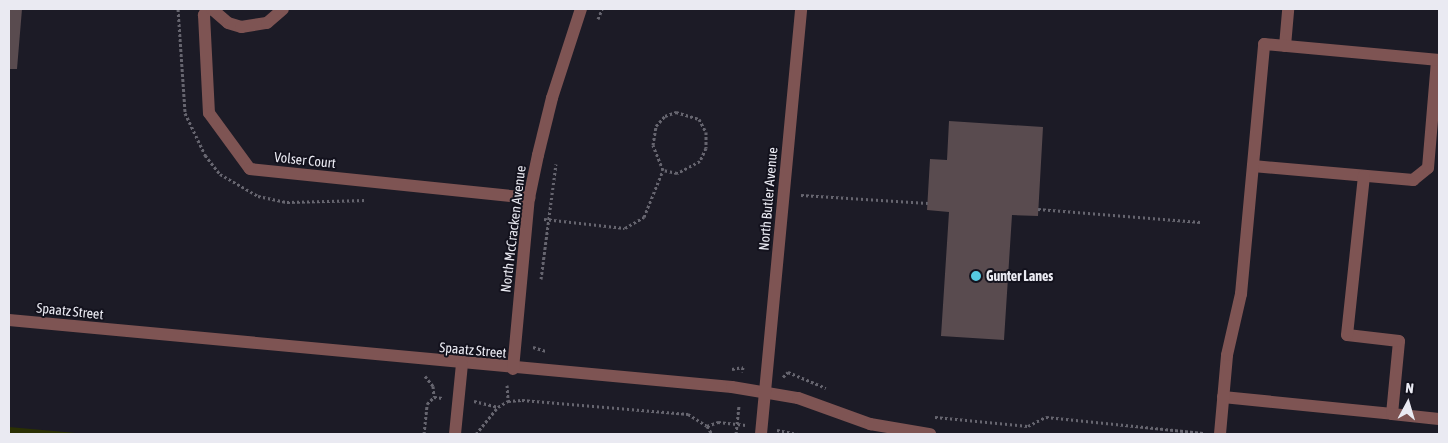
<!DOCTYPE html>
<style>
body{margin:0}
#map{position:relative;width:1448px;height:443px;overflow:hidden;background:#1c1b26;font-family:"Asap Condensed",sans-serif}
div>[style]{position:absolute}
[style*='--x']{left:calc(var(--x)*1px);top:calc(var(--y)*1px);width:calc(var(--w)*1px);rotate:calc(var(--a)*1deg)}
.green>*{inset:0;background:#2a3003}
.building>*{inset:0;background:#594b4f}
.path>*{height:3px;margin-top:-1.5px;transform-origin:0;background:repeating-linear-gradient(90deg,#66656f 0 2.5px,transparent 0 5px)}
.minor>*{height:12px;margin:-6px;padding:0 6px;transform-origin:6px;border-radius:6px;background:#7e5453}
.dots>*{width:14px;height:14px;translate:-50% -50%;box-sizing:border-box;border:2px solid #13121d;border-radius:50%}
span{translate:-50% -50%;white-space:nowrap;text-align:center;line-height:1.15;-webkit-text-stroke:4px #13121d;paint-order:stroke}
.street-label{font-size:14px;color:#eaeaf2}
.poi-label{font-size:14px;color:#eaeaf2;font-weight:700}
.left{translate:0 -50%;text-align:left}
.frame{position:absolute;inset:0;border:10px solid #eaeaf2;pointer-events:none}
.north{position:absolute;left:1383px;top:378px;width:50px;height:50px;-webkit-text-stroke:4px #13121d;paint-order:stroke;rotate:6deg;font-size:14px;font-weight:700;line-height:20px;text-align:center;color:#eaeaf2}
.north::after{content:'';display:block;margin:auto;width:18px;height:22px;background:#eaeaf2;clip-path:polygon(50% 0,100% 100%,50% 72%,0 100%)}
</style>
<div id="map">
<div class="green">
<div style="clip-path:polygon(9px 427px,87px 434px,9px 434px)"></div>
</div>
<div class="building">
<div style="clip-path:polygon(9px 9px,22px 9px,17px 69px,9px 69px)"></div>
<div style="clip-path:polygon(949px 121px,1043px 127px,1038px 216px,1012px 215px,1004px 340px,941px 336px,949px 212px,927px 210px,930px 159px,947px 160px)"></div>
</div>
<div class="path">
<div style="--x:178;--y:9;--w:104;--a:86.1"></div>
<div style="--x:185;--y:113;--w:47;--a:64.5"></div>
<div style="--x:205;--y:155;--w:24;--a:52"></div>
<div style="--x:220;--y:174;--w:44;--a:30.1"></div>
<div style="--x:258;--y:196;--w:30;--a:12"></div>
<div style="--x:287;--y:202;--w:80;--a:-1.4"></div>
<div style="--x:598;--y:19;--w:11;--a:-68"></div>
<div style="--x:676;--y:112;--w:24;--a:17"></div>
<div style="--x:699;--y:119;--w:15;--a:62"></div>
<div style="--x:706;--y:132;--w:16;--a:90"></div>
<div style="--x:706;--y:148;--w:14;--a:115"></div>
<div style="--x:700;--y:161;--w:26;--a:152"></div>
<div style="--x:677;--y:173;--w:14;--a:-168"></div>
<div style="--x:663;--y:170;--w:27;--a:-112"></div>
<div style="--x:653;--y:145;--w:19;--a:-81"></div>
<div style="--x:656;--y:126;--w:13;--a:-48"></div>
<div style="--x:665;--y:116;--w:12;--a:-20"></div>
<div style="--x:801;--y:195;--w:127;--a:3.6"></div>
<div style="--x:1038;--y:209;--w:163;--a:4.6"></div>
<div style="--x:544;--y:219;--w:81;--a:6.3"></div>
<div style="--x:625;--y:228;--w:22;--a:-30"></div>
<div style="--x:644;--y:217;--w:51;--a:-68"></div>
<div style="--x:541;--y:279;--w:116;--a:-82.6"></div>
<div style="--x:533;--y:347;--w:14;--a:17"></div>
<div style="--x:732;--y:369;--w:11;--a:-10"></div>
<div style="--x:743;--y:367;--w:5;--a:101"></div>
<div style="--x:425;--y:376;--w:13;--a:51"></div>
<div style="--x:433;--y:386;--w:11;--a:85"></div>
<div style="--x:434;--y:397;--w:9;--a:6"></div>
<div style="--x:783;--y:377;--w:7;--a:-45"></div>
<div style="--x:788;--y:372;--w:41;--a:22.8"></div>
<div style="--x:507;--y:385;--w:16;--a:86"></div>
<div style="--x:474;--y:401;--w:25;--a:14"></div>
<div style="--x:498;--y:407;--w:12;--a:-31"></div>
<div style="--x:508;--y:401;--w:14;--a:-4"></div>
<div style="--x:522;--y:400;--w:167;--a:4.8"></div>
<div style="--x:688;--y:414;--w:22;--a:32"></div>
<div style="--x:707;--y:426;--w:12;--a:-20"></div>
<div style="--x:718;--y:422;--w:28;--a:6"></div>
<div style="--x:935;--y:417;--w:93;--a:5.5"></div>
<div style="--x:1028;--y:426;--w:20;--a:-27"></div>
<div style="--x:1046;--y:417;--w:158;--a:5.8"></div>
<div style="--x:707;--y:426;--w:9;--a:58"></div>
<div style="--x:777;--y:430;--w:21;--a:11"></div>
<div style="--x:424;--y:434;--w:30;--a:-84"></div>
<div style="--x:427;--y:404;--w:10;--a:-45"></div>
<div style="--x:476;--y:434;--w:35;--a:-51"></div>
<div style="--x:736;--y:434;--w:28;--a:-84"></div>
</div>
<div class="minor">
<div style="--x:207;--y:9;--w:7;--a:117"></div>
<div style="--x:204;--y:15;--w:98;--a:87.1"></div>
<div style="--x:209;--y:113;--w:69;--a:53.8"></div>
<div style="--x:250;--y:169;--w:281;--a:5.9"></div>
<div style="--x:212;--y:9;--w:21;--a:41"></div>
<div style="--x:228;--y:23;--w:14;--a:17"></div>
<div style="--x:241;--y:27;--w:26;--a:-9"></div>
<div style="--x:267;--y:23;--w:21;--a:-41"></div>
<div style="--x:1285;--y:46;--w:37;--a:-85"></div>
<div style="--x:1253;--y:166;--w:161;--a:5"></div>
<div style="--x:1413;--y:180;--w:19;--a:-39"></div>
<div style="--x:1428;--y:168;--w:108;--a:-85.2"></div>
<div style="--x:9;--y:320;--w:726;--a:5.29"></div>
<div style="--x:732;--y:387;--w:67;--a:9.5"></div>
<div style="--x:798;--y:398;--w:77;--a:19.9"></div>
<div style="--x:870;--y:424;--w:61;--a:9.5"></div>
<div style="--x:513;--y:369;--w:172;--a:-84.7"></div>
<div style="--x:529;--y:198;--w:44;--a:-78.2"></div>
<div style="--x:538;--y:155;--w:59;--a:-76.2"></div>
<div style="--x:552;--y:98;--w:94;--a:-72"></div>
<div style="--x:1223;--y:397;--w:170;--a:5.7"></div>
<div style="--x:1392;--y:414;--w:73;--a:-84.5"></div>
<div style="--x:1399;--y:341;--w:52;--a:-173.4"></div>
<div style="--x:1347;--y:335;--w:160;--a:-83.9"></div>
<div style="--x:1392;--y:414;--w:47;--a:6.1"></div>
<div style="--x:455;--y:434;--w:70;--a:-84.3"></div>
<div style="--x:761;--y:434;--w:427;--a:-84.6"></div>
<div style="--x:1220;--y:434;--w:79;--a:-84.9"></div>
<div style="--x:1227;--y:355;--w:63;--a:-77.1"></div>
<div style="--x:1241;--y:294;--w:251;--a:-84.7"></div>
<div style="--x:1264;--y:44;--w:176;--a:5.2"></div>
</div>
<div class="dots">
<div style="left:976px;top:276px;background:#56c9e1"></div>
</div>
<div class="street-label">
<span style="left:305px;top:160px;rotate:6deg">Volser Court</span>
<span style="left:768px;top:199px;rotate:-85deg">North Butler Avenue</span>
<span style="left:513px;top:229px;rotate:-83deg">North McCracken Avenue</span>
<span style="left:70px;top:311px;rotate:6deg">Spaatz Street</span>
<span style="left:473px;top:350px;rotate:5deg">Spaatz Street</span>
</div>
<div class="poi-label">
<span class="left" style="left:986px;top:276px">Gunter Lanes</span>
</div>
<div class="frame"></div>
<div class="north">N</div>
</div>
